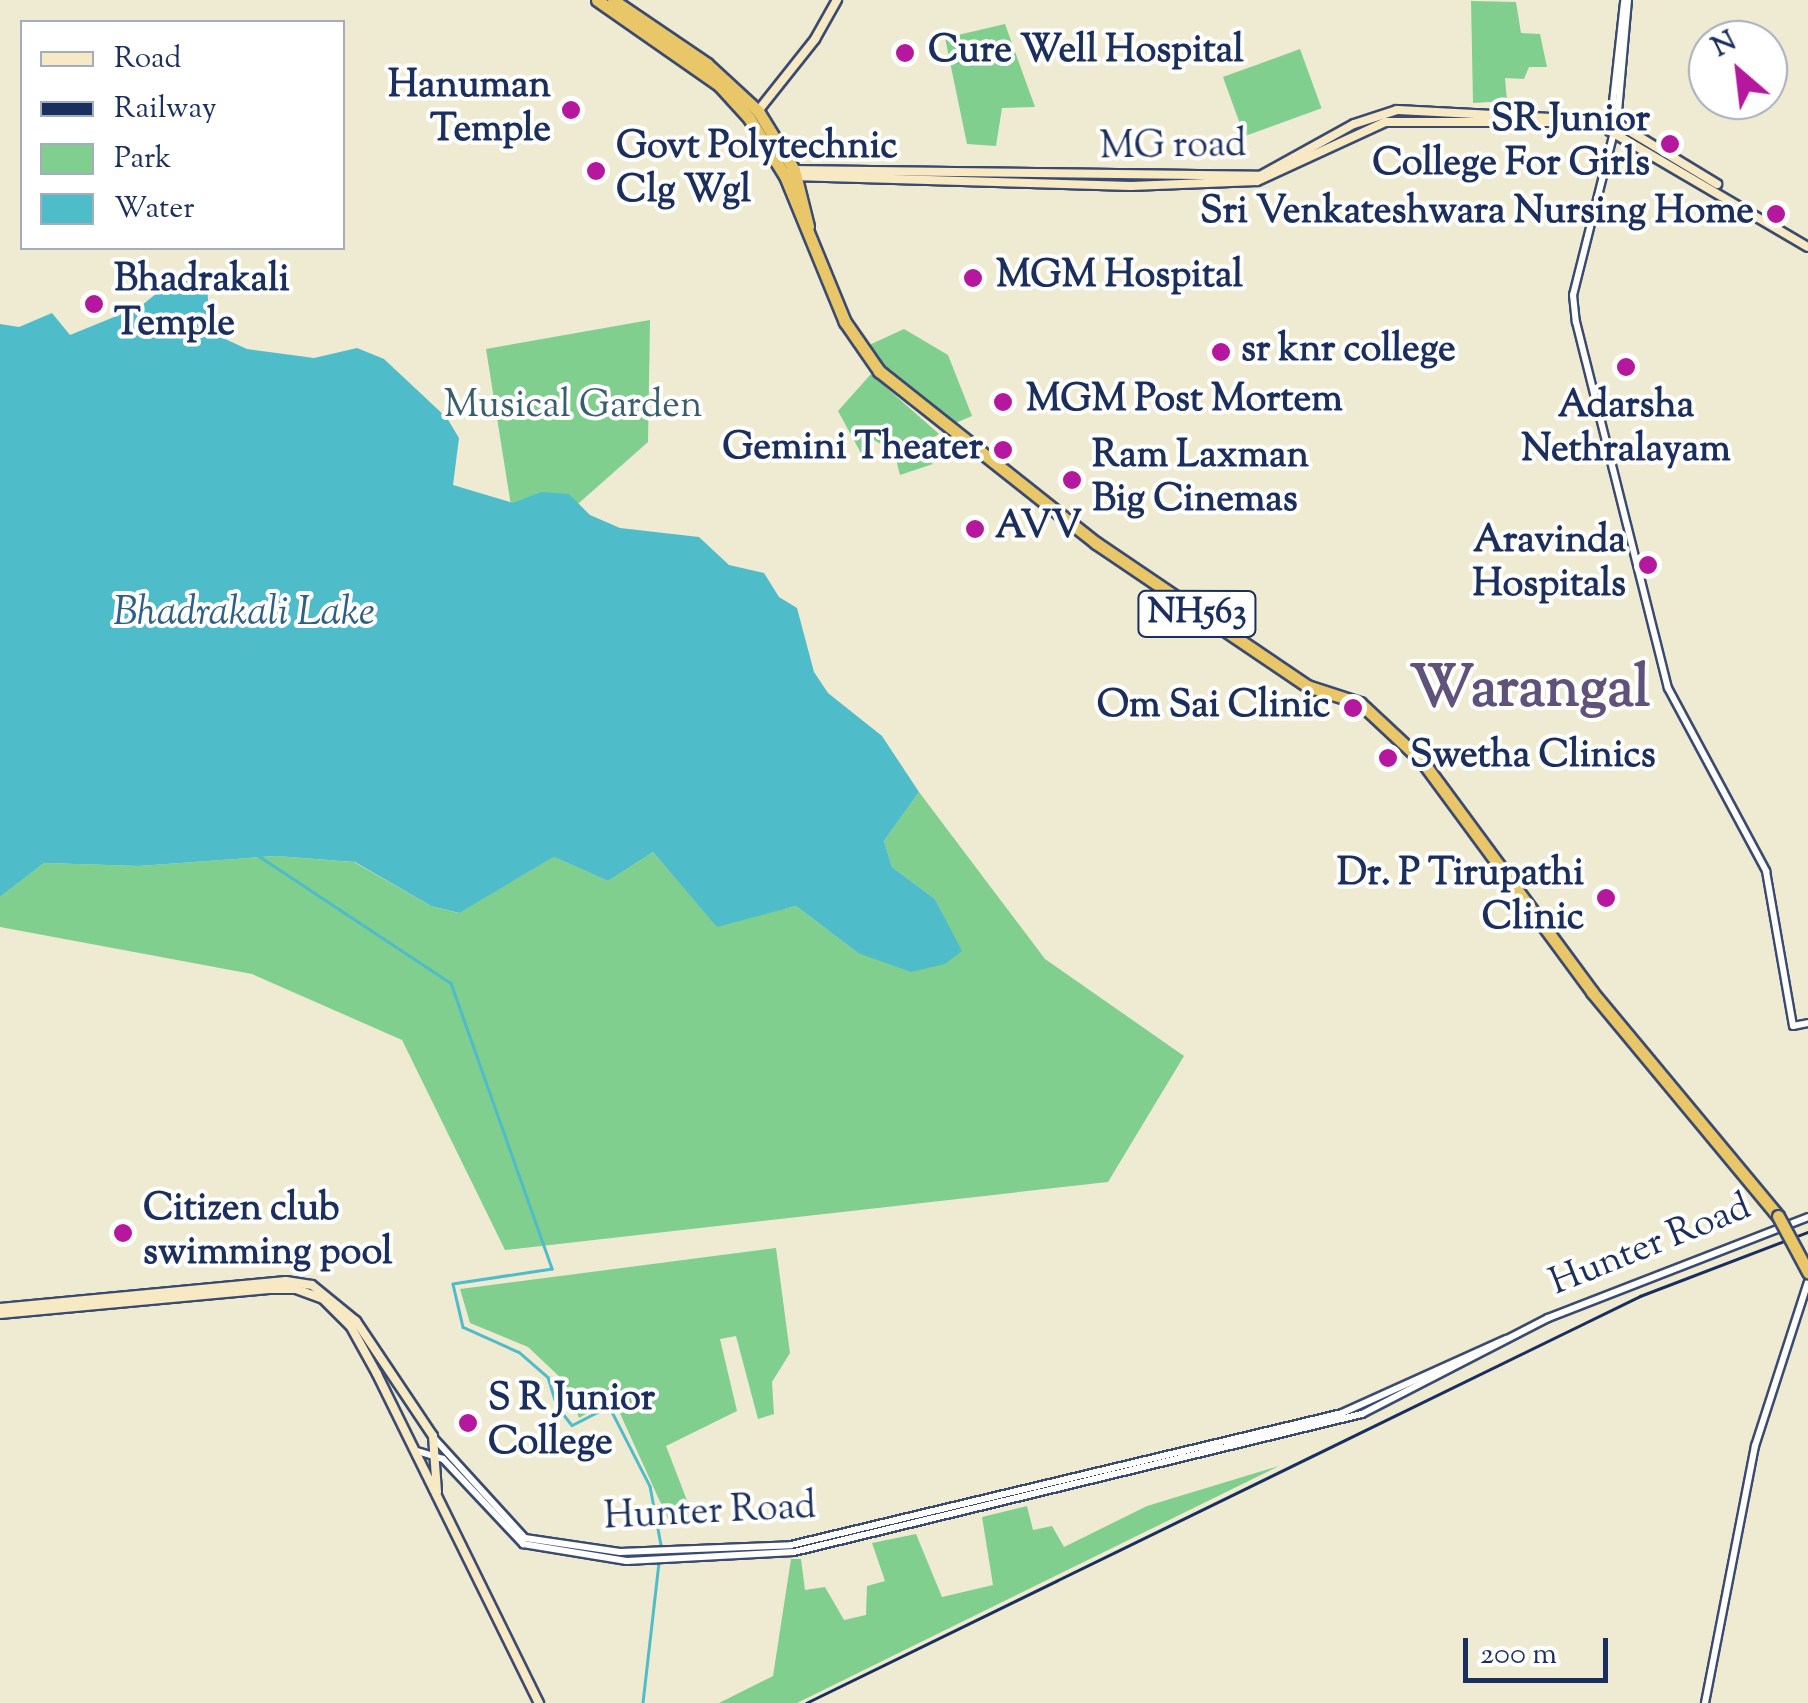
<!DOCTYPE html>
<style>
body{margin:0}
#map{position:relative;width:1808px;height:1703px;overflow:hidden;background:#efebd3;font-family:"Sorts Mill Goudy",serif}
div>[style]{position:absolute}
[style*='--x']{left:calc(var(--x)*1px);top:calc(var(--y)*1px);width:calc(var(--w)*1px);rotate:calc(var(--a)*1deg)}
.green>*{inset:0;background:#80cf8f;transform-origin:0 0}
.water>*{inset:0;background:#4fbcca}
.stream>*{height:2.5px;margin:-1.25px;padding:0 1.25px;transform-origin:1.25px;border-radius:1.25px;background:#4fbcca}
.roads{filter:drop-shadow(2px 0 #3b4b70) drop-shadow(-2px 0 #3b4b70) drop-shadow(0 2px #3b4b70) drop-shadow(0 -2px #3b4b70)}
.tertiary>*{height:6px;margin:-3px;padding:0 3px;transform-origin:3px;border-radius:3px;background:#fff}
.secondary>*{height:8px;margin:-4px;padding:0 4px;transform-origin:4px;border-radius:4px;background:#f6e9c3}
.trunk>*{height:11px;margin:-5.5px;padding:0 5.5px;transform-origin:5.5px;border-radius:5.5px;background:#e9c769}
.rail>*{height:2.5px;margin:-1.25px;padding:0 1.25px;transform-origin:1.25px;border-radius:1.25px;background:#1b2f5e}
.bridges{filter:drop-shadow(2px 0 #3b4b70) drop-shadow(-2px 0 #3b4b70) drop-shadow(0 2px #3b4b70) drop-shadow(0 -2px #3b4b70)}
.trunk-bridge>*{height:11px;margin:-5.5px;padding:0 5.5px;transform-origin:5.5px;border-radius:5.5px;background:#e9c769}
.dots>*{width:28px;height:28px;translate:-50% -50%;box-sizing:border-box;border:5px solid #fff;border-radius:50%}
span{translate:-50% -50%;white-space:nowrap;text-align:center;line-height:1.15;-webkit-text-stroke:8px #fff;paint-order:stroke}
.shield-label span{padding:2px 8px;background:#fff;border:2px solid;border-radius:8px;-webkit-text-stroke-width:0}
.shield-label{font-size:35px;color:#1b2f5e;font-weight:700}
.poi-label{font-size:38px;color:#1b2f5e;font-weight:700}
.left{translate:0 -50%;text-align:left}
.right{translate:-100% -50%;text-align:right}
.street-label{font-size:38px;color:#1b2f5e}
.park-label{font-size:38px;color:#395f6d}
.water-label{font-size:40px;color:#2d6084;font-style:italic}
.town-label{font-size:58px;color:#5f527b;font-weight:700}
.legend{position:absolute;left:20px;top:20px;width:325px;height:230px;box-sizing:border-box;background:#fff;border:2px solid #a4acbf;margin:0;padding:12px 18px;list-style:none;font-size:30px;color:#1b2f5e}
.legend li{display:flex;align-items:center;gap:20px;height:50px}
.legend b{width:50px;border:2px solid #a4acbf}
.north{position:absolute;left:1688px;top:20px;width:100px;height:100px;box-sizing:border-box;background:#fff;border:2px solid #a4acbf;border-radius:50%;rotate:332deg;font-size:28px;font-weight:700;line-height:40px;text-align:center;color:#1b2f5e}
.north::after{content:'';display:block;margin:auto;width:35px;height:45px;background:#b5179e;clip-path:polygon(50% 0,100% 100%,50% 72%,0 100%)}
.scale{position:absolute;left:1463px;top:1638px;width:145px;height:45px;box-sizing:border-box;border:5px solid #1b2f5e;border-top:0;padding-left:12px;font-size:30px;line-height:35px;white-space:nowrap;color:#1b2f5e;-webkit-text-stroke:8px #fff;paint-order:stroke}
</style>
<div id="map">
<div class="green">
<div style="clip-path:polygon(1471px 1px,1516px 2px,1521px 33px,1540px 34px,1547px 67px,1529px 67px,1524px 79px,1505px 78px,1507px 101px,1473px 103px)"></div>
<div style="clip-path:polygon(1005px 24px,1035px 107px,1002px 108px,996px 146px,967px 144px,945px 38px)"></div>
<div style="left:1300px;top:49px;width:63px;height:82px;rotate:70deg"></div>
<div style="clip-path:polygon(650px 320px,648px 442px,519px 556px,486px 349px)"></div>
<div style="clip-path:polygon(904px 329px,948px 355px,972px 416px,953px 424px,880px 363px,869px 345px)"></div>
<div style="clip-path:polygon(871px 374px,939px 434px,913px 450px,933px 464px,900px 475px,894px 452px,874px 440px,862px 455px,838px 411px)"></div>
<div style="clip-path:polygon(919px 792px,1045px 959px,1184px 1056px,1108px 1182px,505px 1250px,402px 1040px,252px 974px,0 927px,0 897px,44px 863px,139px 866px,276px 856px,354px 862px,431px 906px,458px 913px,554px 857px,608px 881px,653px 852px,717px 926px,796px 906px,858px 953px,961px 951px,935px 899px,892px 867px,884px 841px)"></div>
<div style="clip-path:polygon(776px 1248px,790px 1353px,772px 1382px,774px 1414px,758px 1419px,736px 1336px,720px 1339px,737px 1411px,666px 1446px,693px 1516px,672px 1528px,613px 1398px,579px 1418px,564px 1381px,528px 1347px,470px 1323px,460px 1289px)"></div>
<div style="clip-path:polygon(1279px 1466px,797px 1703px,719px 1703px,773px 1676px,791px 1559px,801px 1559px,805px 1590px,825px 1587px,844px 1620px,866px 1615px,867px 1586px,885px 1581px,872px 1543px,916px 1534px,942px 1597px,993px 1585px,982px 1517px,1027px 1506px,1033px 1530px,1052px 1526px,1064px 1547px,1147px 1506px)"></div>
</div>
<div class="water">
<div style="clip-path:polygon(193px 280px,207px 284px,209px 315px,223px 338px,247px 349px,314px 358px,357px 348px,384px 359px,447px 418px,459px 438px,453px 485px,513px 503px,541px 492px,569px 494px,590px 515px,620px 528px,699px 537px,729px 565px,764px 573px,779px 597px,797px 608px,814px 672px,828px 693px,882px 736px,919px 792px,884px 841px,892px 867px,935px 899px,962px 951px,945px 964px,911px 972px,858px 953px,796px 906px,717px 927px,653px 852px,608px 881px,554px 857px,459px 913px,431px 906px,355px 862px,276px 856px,139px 866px,44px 863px,0 897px,0 324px,19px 327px,52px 313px,70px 335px,141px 306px,168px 284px)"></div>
</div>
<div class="stream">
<div style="--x:259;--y:856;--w:230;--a:33.5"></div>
<div style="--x:451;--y:983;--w:303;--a:70.5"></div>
<div style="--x:552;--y:1269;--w:100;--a:171.4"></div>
<div style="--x:453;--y:1284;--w:44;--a:76.9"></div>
<div style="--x:463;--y:1327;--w:61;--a:24.1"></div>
<div style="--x:519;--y:1352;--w:38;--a:41"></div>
<div style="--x:548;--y:1377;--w:30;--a:73"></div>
<div style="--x:557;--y:1406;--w:24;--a:52"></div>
<div style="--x:572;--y:1425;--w:42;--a:-27.2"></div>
<div style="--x:609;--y:1406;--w:90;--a:62.9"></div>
<div style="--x:650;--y:1486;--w:60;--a:79.4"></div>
<div style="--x:661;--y:1545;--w:159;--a:96.5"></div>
</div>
<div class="roads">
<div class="tertiary">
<div style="--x:1611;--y:120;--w:119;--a:-83.7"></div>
<div style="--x:1617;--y:123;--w:123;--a:-84.9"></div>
<div style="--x:1614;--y:132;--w:168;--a:104.1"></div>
<div style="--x:1573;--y:295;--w:27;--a:84"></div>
<div style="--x:1576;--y:322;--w:377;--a:75.9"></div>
<div style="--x:1668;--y:688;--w:208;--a:61.8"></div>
<div style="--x:1766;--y:871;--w:157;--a:80.1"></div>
<div style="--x:1793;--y:1026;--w:15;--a:-11"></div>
<div style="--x:433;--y:1437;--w:137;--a:47.7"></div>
<div style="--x:525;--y:1538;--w:96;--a:8.4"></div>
<div style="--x:620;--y:1552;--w:171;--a:-2.3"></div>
<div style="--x:791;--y:1545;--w:567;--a:-13.47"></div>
<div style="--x:1342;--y:1413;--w:180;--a:-24.3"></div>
<div style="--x:414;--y:1450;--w:30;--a:17"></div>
<div style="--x:443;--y:1459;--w:117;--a:46.7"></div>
<div style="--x:523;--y:1544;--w:105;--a:9.3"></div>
<div style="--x:627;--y:1561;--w:167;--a:-3.1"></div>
<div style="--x:794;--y:1552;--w:585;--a:-13.66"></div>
<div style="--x:1362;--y:1414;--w:209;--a:-27.3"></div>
<div style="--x:1548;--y:1318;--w:279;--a:-21.2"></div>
<div style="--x:1705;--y:1703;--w:262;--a:-79"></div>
<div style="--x:1755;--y:1446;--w:172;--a:-72.1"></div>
</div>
<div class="secondary">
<div style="--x:758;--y:111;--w:92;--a:-51.6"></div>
<div style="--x:815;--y:39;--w:45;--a:-60.6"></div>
<div style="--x:1618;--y:124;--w:116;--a:31.2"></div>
<div style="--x:1617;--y:130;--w:7;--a:-90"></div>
<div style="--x:1617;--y:123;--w:7;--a:-164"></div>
<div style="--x:1610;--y:121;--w:10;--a:90"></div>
<div style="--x:1610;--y:131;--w:229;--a:30.4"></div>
<div style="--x:791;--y:170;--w:469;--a:0.7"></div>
<div style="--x:1260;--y:176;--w:107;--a:-29"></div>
<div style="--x:1354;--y:124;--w:45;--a:-18"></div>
<div style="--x:1397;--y:110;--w:213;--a:3"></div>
<div style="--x:792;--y:176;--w:339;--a:1.7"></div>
<div style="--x:1131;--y:186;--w:126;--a:-2.3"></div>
<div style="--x:1257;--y:181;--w:141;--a:-24.7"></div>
<div style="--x:1385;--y:122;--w:193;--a:0"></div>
<div style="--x:0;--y:1308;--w:287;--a:-5.4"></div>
<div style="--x:286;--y:1281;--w:26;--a:9"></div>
<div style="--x:312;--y:1285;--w:57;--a:39.3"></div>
<div style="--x:356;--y:1321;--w:138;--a:56.2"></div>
<div style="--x:433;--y:1436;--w:56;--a:85.9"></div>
<div style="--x:0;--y:1314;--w:270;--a:-5.3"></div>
<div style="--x:269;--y:1289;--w:27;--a:0"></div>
<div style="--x:296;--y:1289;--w:29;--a:20"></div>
<div style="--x:323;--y:1299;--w:40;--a:45"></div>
<div style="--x:351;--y:1327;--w:54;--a:61"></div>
<div style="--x:377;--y:1374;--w:367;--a:63.8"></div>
</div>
<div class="trunk">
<div style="--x:597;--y:0;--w:149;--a:34.9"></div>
<div style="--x:719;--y:85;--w:45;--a:47.7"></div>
<div style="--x:749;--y:118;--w:68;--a:58.2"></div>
<div style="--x:785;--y:176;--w:158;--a:67.7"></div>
<div style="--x:845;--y:322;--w:60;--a:55.2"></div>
<div style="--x:879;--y:371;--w:277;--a:38.4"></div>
<div style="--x:1096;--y:543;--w:255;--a:34.1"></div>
<div style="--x:1307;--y:686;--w:56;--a:17.8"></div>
<div style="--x:1360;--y:703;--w:85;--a:43.1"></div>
<div style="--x:1422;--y:761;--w:287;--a:53.6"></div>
<div style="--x:1592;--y:992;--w:291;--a:50.3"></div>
<div style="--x:613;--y:0;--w:114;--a:34.2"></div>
<div style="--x:707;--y:64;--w:69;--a:42.7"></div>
<div style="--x:758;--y:111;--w:69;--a:58.6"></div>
<div style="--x:794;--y:170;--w:58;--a:76"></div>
</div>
</div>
<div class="rail">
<div style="--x:806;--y:1703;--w:928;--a:-26.01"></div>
<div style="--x:1640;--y:1296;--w:180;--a:-20.9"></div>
</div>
<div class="bridges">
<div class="trunk-bridge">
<div style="--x:1778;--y:1216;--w:64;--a:61.8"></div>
</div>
</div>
<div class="dots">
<div style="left:905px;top:53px;background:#b5179e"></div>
<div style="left:571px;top:110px;background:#b5179e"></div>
<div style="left:1670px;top:144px;background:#b5179e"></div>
<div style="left:596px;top:171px;background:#b5179e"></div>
<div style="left:1776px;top:214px;background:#b5179e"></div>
<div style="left:973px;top:278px;background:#b5179e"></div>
<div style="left:94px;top:304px;background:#b5179e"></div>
<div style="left:1221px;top:352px;background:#b5179e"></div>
<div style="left:1626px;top:367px;background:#b5179e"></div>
<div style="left:1003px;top:402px;background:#b5179e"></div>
<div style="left:1003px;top:450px;background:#b5179e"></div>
<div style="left:1072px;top:480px;background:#b5179e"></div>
<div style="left:975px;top:529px;background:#b5179e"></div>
<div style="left:1648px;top:565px;background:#b5179e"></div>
<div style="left:1353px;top:708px;background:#b5179e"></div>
<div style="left:1388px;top:758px;background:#b5179e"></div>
<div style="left:1606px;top:898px;background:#b5179e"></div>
<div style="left:123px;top:1233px;background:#b5179e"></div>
<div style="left:468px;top:1423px;background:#b5179e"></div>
</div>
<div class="shield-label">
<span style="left:1197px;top:614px">NH563</span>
</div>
<div class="poi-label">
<span class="left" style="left:928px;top:53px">Cure Well Hospital</span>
<span class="right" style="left:551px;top:110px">Hanuman<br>Temple</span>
<span class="right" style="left:1650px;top:144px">SR Junior<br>College For Girls</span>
<span class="left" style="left:616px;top:171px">Govt Polytechnic<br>Clg Wgl</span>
<span class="right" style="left:1754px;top:214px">Sri Venkateshwara Nursing Home</span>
<span class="left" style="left:996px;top:278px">MGM Hospital</span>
<span class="left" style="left:114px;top:304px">Bhadrakali<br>Temple</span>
<span class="left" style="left:1241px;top:352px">sr knr college</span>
<span class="left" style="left:1026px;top:402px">MGM Post Mortem</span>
<span style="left:1626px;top:430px">Adarsha<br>Nethralayam</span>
<span class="right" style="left:983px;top:450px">Gemini Theater</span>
<span class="left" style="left:1092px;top:480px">Ram Laxman<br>Big Cinemas</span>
<span class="left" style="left:995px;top:529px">AVV</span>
<span class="right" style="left:1626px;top:565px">Aravinda<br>Hospitals</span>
<span class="right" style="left:1330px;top:708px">Om Sai Clinic</span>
<span class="left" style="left:1410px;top:758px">Swetha Clinics</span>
<span class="right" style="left:1584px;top:898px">Dr. P Tirupathi<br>Clinic</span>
<span class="left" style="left:143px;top:1233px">Citizen club<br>swimming pool</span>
<span class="left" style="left:488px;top:1423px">S R Junior<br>College</span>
</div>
<div class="street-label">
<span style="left:1173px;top:148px;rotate:-1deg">MG road</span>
<span style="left:1651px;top:1247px;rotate:-22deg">Hunter Road</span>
<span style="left:710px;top:1514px;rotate:-3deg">Hunter Road</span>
</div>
<div class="park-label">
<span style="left:573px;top:408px">Musical Garden</span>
</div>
<div class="water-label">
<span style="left:244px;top:615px">Bhadrakali Lake</span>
</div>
<div class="town-label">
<span style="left:1530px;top:691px">Warangal</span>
</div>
<ul class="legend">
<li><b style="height:12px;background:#f6e9c3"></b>Road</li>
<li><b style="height:12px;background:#1b2f5e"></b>Railway</li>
<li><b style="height:28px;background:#80cf8f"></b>Park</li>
<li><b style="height:28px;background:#4fbcca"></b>Water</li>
</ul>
<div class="north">N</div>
<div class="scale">200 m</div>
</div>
